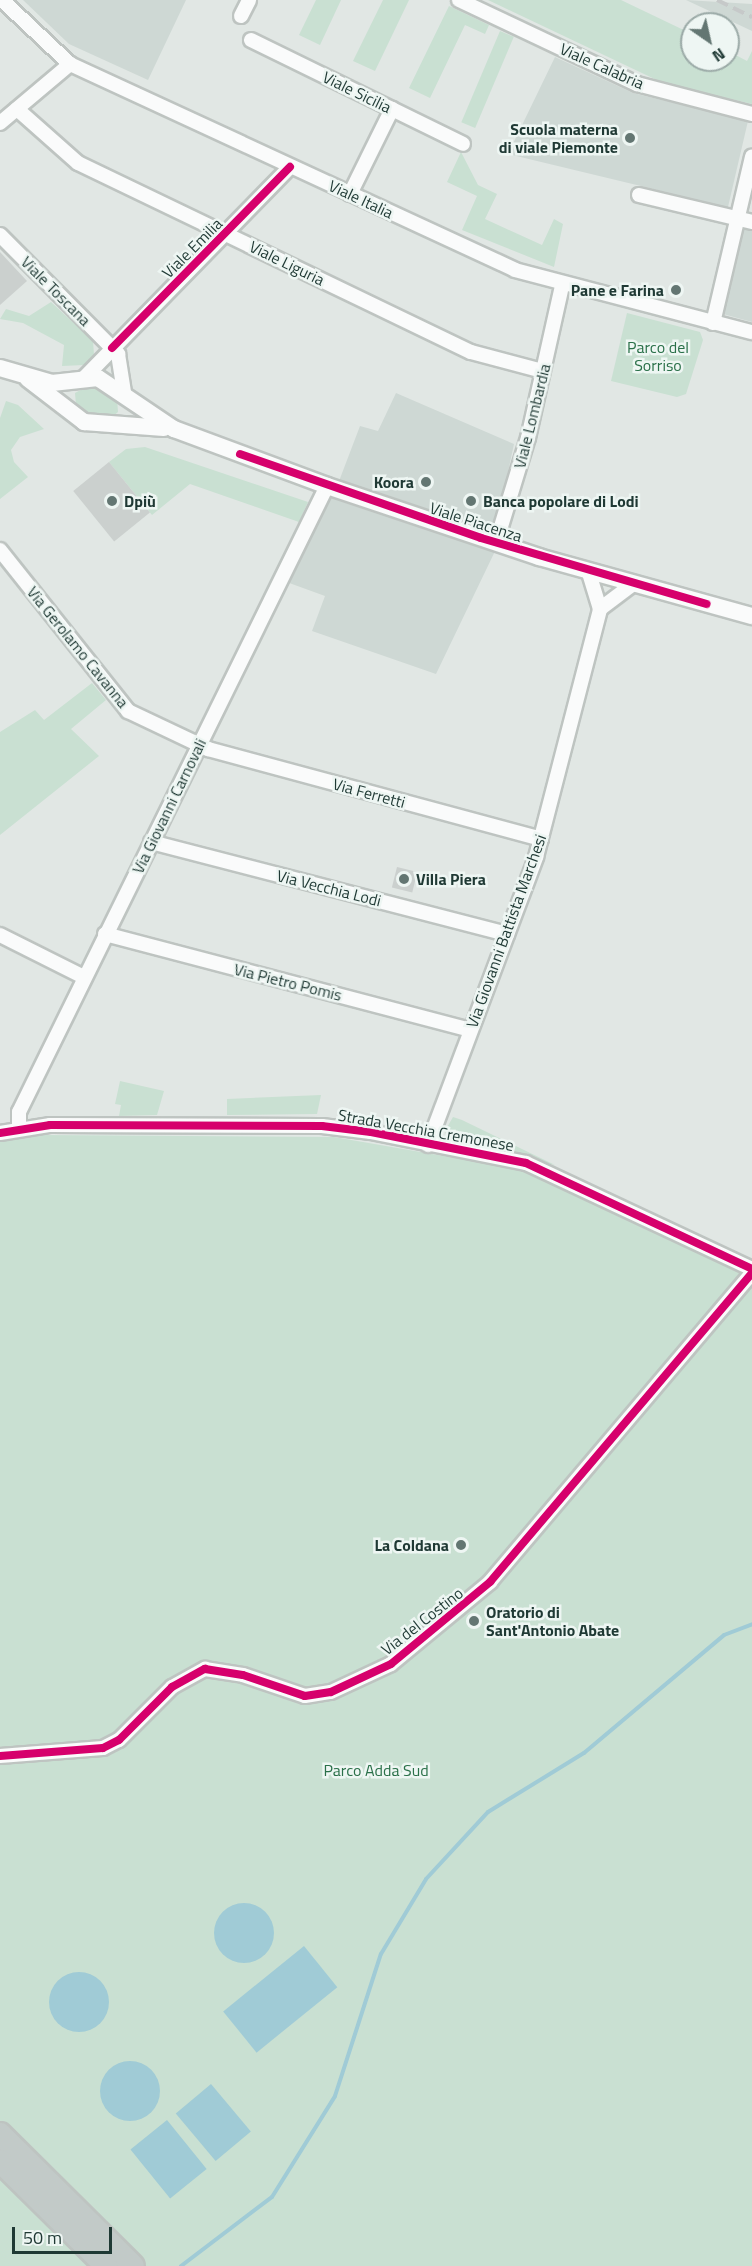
<!DOCTYPE html>
<meta charset="utf-8">
<style>
body{margin:0}
#map{position:relative;width:752px;height:2266px;overflow:hidden;background:#e1e7e4;font-family:"Titillium Web",sans-serif}
div>[style]{position:absolute}
[style*='--x']{left:calc(var(--x)*1px);top:calc(var(--y)*1px);width:calc(var(--w)*1px);rotate:calc(var(--a)*1deg)}
.built>*{inset:0;background:#ced8d4}
.green>*{inset:0;background:#c9e0d2;transform-origin:0 0}
.water>*{inset:0;background:#a0cbd6;transform-origin:0 0}
.round{border-radius:50%}
.stream>*{height:4px;margin:-2px;padding:0 2px;transform-origin:2px;border-radius:2px;background:#a0cbd6}
.building>*{inset:0;background:#cbd0ce;transform-origin:0 0}
.roads{filter:drop-shadow(2px 0 #bec4c1) drop-shadow(-2px 0 #bec4c1) drop-shadow(0 2px #bec4c1) drop-shadow(0 -2px #bec4c1)}
.minor>*{height:14px;margin:-7px;padding:0 7px;transform-origin:7px;border-radius:7px;background:#fafbfb}
.tertiary>*{height:16px;margin:-8px;padding:0 8px;transform-origin:8px;border-radius:8px;background:#fafbfb}
.trunk>*{height:22px;margin:-11px;padding:0 11px;transform-origin:11px;border-radius:11px;background:#c2cac8}
.rail>*{height:4px;margin-top:-2px;transform-origin:0;background:repeating-linear-gradient(90deg,#c6c9c9 0 12px,transparent 0 18px)}
.cycleway>*{height:8px;margin:-4px;padding:0 4px;transform-origin:4px;border-radius:4px;background:#d6006c}
.dots>*{width:16px;height:16px;translate:-50% -50%;box-sizing:border-box;border:3px solid #eef6f3;border-radius:50%}
span{translate:-50% -50%;white-space:nowrap;text-align:center;line-height:1.15;-webkit-text-stroke:5px #eef6f3;paint-order:stroke}
.street-label{font-size:16px;color:#1f3934}
.poi-label{font-size:16px;color:#1f3934;font-weight:700}
.right{translate:-100% -50%;text-align:right}
.left{translate:0 -50%;text-align:left}
.park-label{font-size:16px;color:#2a7049}
.north{position:absolute;left:680px;top:12px;width:60px;height:60px;box-sizing:border-box;background:#eef6f3;border:2px solid #9baaa7;border-radius:50%;rotate:146deg;font-size:16px;font-weight:700;line-height:24px;text-align:center;color:#1f3934}
.north::after{content:'';display:block;margin:auto;width:21px;height:27px;background:#637672;clip-path:polygon(50% 0,100% 100%,50% 72%,0 100%)}
.scale{position:absolute;left:12px;top:2227px;width:100px;height:27px;box-sizing:border-box;border:3px solid #1f3934;border-top:0;padding-left:8px;font-size:18px;line-height:21px;white-space:nowrap;color:#1f3934;-webkit-text-stroke:4px #eef6f3;paint-order:stroke}
</style>
<div id="map">
<div class="built">
<div style="clip-path:polygon(23px 0,186px 0,148px 80px,69px 44px)"></div>
<div style="clip-path:polygon(686px 0,752px 4px,752px 31px)"></div>
<div style="clip-path:polygon(555px 57px,633px 93px,748px 121px,728px 207px,508px 154px)"></div>
<div style="clip-path:polygon(744px 225px,752px 227px,752px 322px,723px 314px)"></div>
<div style="clip-path:polygon(396px 393px,514px 444px,501px 504px,498px 545px,436px 674px,312px 631px,325px 596px,281px 580px,328px 487px,336px 489px,360px 426px,378px 431px)"></div>
</div>
<div class="green">
<div style="clip-path:polygon(316px 0,341px 0,320px 45px,299px 35px)"></div>
<div style="clip-path:polygon(383px 0,409px 0,375px 71px,353px 61px)"></div>
<div style="clip-path:polygon(488px 0,621px 0,692px 34px,692px 60px,728px 60px,728px 51px,747px 61px,752px 51px,752px 104px,663px 83px)"></div>
<div style="clip-path:polygon(449px 6px,489px 25px,485px 34px,465px 25px,430px 98px,409px 88px)"></div>
<div style="left:500px;top:31px;width:15px;height:99px;rotate:23deg"></div>
<div style="clip-path:polygon(461px 152px,478px 185px,497px 194px,485px 219px,542px 245px,554px 219px,563px 224px,554px 267px,462px 230px,477px 196px,447px 182px)"></div>
<div style="clip-path:polygon(51px 302px,93px 341px,94px 355px,84px 365px,62px 366px,64px 345px,23px 323px,0 319px,6px 309px,29px 316px)"></div>
<div style="clip-path:polygon(627px 313px,700px 332px,703px 340px,686px 394px,677px 397px,611px 381px)"></div>
<div style="clip-path:polygon(92px 384px,117px 398px,118px 412px,111px 418px,89px 417px,76px 405px,75px 393px)"></div>
<div style="clip-path:polygon(6px 401px,18px 405px,44px 429px,20px 437px,11px 450px,14px 462px,28px 477px,0 499px,0 418px)"></div>
<div style="clip-path:polygon(145px 447px,308px 502px,299px 522px,190px 484px,152px 515px,109px 462px,126px 449px)"></div>
<div style="clip-path:polygon(92px 683px,106px 700px,71px 729px,99px 756px,0 835px,0 732px,35px 710px,44px 720px)"></div>
<div style="clip-path:polygon(120px 1081px,164px 1091px,157px 1115px,119px 1116px,121px 1105px,115px 1104px)"></div>
<div style="clip-path:polygon(321px 1095px,317px 1114px,227px 1115px,227px 1099px)"></div>
<div style="clip-path:polygon(453px 1117px,462px 1120px,555px 1165px,448px 1140px,445px 1131px)"></div>
<div style="clip-path:polygon(41px 1135px,334px 1137px,519px 1169px,752px 1273px,752px 2266px,0 2266px,0 1141px)"></div>
</div>
<div class="water">
<div class="round" style="left:214px;top:1903px;width:60px;height:60px"></div>
<div style="left:304px;top:1946px;width:53px;height:104px;rotate:51deg"></div>
<div class="round" style="left:49px;top:1972px;width:60px;height:60px"></div>
<div class="round" style="left:100px;top:2061px;width:60px;height:60px"></div>
<div style="left:211px;top:2084px;width:62px;height:46px;rotate:50deg"></div>
<div style="left:167px;top:2120px;width:63px;height:47px;rotate:51deg"></div>
</div>
<div class="stream">
<div style="--x:181;--y:2266;--w:114;--a:-37.2"></div>
<div style="--x:272;--y:2197;--w:119;--a:-58"></div>
<div style="--x:335;--y:2096;--w:149;--a:-72.1"></div>
<div style="--x:381;--y:1954;--w:87;--a:-59"></div>
<div style="--x:426;--y:1879;--w:91;--a:-47.2"></div>
<div style="--x:488;--y:1812;--w:113;--a:-31.6"></div>
<div style="--x:584;--y:1753;--w:183;--a:-40.1"></div>
<div style="--x:724;--y:1635;--w:30;--a:-21"></div>
</div>
<div class="building">
<div style="clip-path:polygon(0 252px,27px 281px,0 305px)"></div>
<div style="left:109px;top:462px;width:65px;height:46px;rotate:51deg"></div>
<div style="left:397px;top:867px;width:21px;height:21px;rotate:14deg"></div>
</div>
<div class="roads">
<div class="minor">
<div style="--x:2;--y:0;--w:93;--a:43.3"></div>
<div style="--x:70;--y:64;--w:490;--a:24.8"></div>
<div style="--x:515;--y:270;--w:245;--a:14.7"></div>
<div style="--x:459;--y:0;--w:197;--a:25.3"></div>
<div style="--x:637;--y:84;--w:119;--a:14.6"></div>
<div style="--x:241;--y:16;--w:18;--a:-63"></div>
<div style="--x:251;--y:40;--w:236;--a:26.1"></div>
<div style="--x:17;--y:109;--w:81;--a:41.5"></div>
<div style="--x:78;--y:163;--w:436;--a:25.7"></div>
<div style="--x:471;--y:352;--w:74;--a:14.8"></div>
<div style="--x:0;--y:123;--w:92;--a:-40.1"></div>
<div style="--x:350;--y:194;--w:95;--a:-63.7"></div>
<div style="--x:639;--y:195;--w:116;--a:13.4"></div>
<div style="--x:0;--y:235;--w:168;--a:45.2"></div>
<div style="--x:118;--y:354;--w:38;--a:81"></div>
<div style="--x:713;--y:323;--w:171;--a:-76.8"></div>
<div style="--x:85;--y:377;--w:293;--a:-45.7"></div>
<div style="--x:496;--y:543;--w:110;--a:-73.1"></div>
<div style="--x:528;--y:438;--w:156;--a:-77.4"></div>
<div style="--x:0;--y:550;--w:206;--a:51.5"></div>
<div style="--x:128;--y:711;--w:89;--a:25.4"></div>
<div style="--x:208;--y:749;--w:345;--a:15.1"></div>
<div style="--x:600;--y:609;--w:40;--a:-37"></div>
<div style="--x:151;--y:842;--w:368;--a:14.5"></div>
<div style="--x:105;--y:934;--w:378;--a:14.7"></div>
<div style="--x:0;--y:935;--w:94;--a:26.6"></div>
<div style="--x:19;--y:1128;--w:16;--a:-90"></div>
<div style="--x:19;--y:1112;--w:698;--a:-63.8"></div>
<div style="--x:0;--y:1133;--w:51;--a:-9.1"></div>
<div style="--x:50;--y:1125;--w:272;--a:0.2"></div>
<div style="--x:322;--y:1126;--w:49;--a:7"></div>
<div style="--x:371;--y:1132;--w:158;--a:11.3"></div>
<div style="--x:526;--y:1163;--w:250;--a:25.1"></div>
<div style="--x:428;--y:1145;--w:308;--a:-69.4"></div>
<div style="--x:536;--y:857;--w:256;--a:-75.5"></div>
<div style="--x:600;--y:609;--w:39;--a:-107"></div>
<div style="--x:0;--y:1756;--w:103;--a:-4.4"></div>
<div style="--x:103;--y:1748;--w:18;--a:-27"></div>
<div style="--x:119;--y:1740;--w:75;--a:-45"></div>
<div style="--x:172;--y:1687;--w:38;--a:-29"></div>
<div style="--x:205;--y:1669;--w:38;--a:9"></div>
<div style="--x:243;--y:1675;--w:65;--a:18.7"></div>
<div style="--x:305;--y:1696;--w:26;--a:-9"></div>
<div style="--x:331;--y:1692;--w:66;--a:-25"></div>
<div style="--x:391;--y:1664;--w:129;--a:-39.6"></div>
<div style="--x:490;--y:1582;--w:405;--a:-49.7"></div>
</div>
<div class="tertiary">
<div style="--x:0;--y:368;--w:54;--a:16.1"></div>
<div style="--x:52;--y:383;--w:46;--a:-6.2"></div>
<div style="--x:98;--y:378;--w:92;--a:33.9"></div>
<div style="--x:174;--y:429;--w:163;--a:20.4"></div>
<div style="--x:327;--y:486;--w:224;--a:18.5"></div>
<div style="--x:539;--y:557;--w:221;--a:15.5"></div>
<div style="--x:28;--y:379;--w:71;--a:37.5"></div>
<div style="--x:84;--y:422;--w:80;--a:4.3"></div>
</div>
<div class="trunk">
<div style="--x:0;--y:2134;--w:187;--a:44.8"></div>
<div style="--x:0;--y:2161;--w:149;--a:44.7"></div>
</div>
</div>
<div class="rail">
<div style="--x:717;--y:0;--w:39;--a:26"></div>
</div>
<div class="cycleway">
<div style="--x:112;--y:348;--w:254;--a:-45.5"></div>
<div style="--x:240;--y:454;--w:255;--a:19.2"></div>
<div style="--x:481;--y:538;--w:235;--a:16.3"></div>
<div style="--x:0;--y:1133;--w:51;--a:-9.1"></div>
<div style="--x:50;--y:1125;--w:272;--a:0.2"></div>
<div style="--x:322;--y:1126;--w:49;--a:7"></div>
<div style="--x:371;--y:1132;--w:158;--a:11.3"></div>
<div style="--x:526;--y:1163;--w:250;--a:25.1"></div>
<div style="--x:0;--y:1756;--w:103;--a:-4.4"></div>
<div style="--x:103;--y:1748;--w:18;--a:-27"></div>
<div style="--x:119;--y:1740;--w:75;--a:-45"></div>
<div style="--x:172;--y:1687;--w:38;--a:-29"></div>
<div style="--x:205;--y:1669;--w:38;--a:9"></div>
<div style="--x:243;--y:1675;--w:65;--a:18.7"></div>
<div style="--x:305;--y:1696;--w:26;--a:-9"></div>
<div style="--x:331;--y:1692;--w:66;--a:-25"></div>
<div style="--x:391;--y:1664;--w:129;--a:-39.6"></div>
<div style="--x:490;--y:1582;--w:405;--a:-49.7"></div>
</div>
<div class="dots">
<div style="left:630px;top:138px;background:#637672"></div>
<div style="left:676px;top:290px;background:#637672"></div>
<div style="left:426px;top:482px;background:#637672"></div>
<div style="left:112px;top:501px;background:#637672"></div>
<div style="left:471px;top:501px;background:#637672"></div>
<div style="left:404px;top:879px;background:#637672"></div>
<div style="left:461px;top:1545px;background:#637672"></div>
<div style="left:474px;top:1621px;background:#637672"></div>
</div>
<div class="street-label">
<span style="left:602px;top:66px;rotate:24deg">Viale Calabria</span>
<span style="left:357px;top:92px;rotate:26deg">Viale Sicilia</span>
<span style="left:361px;top:199px;rotate:25deg">Viale Italia</span>
<span style="left:192px;top:248px;rotate:-45deg">Viale Emilia</span>
<span style="left:287px;top:263px;rotate:26deg">Viale Liguria</span>
<span style="left:56px;top:291px;rotate:45deg">Viale Toscana</span>
<span style="left:532px;top:416px;rotate:-76deg">Viale Lombardia</span>
<span style="left:476px;top:522px;rotate:18deg">Viale Piacenza</span>
<span style="left:78px;top:647px;rotate:51deg">Via Gerolamo Cavanna</span>
<span style="left:369px;top:793px;rotate:15deg">Via Ferretti</span>
<span style="left:169px;top:806px;rotate:-64deg">Via Giovanni Carnovali</span>
<span style="left:329px;top:888px;rotate:14deg">Via Vecchia Lodi</span>
<span style="left:506px;top:931px;rotate:-70deg">Via Giovanni Battista Marchesi</span>
<span style="left:288px;top:982px;rotate:14deg">Via Pietro Pomis</span>
<span style="left:426px;top:1130px;rotate:10deg">Strada Vecchia Cremonese</span>
<span style="left:422px;top:1621px;rotate:-38deg">Via del Costino</span>
</div>
<div class="poi-label">
<span class="right" style="left:618px;top:138px">Scuola materna<br>di viale Piemonte</span>
<span class="right" style="left:664px;top:290px">Pane e Farina</span>
<span class="right" style="left:414px;top:482px">Koora</span>
<span class="left" style="left:124px;top:501px">Dpiù</span>
<span class="left" style="left:483px;top:501px">Banca popolare di Lodi</span>
<span class="left" style="left:416px;top:879px">Villa Piera</span>
<span class="right" style="left:449px;top:1545px">La Coldana</span>
<span class="left" style="left:486px;top:1621px">Oratorio di<br>Sant'Antonio Abate</span>
</div>
<div class="park-label">
<span style="left:658px;top:356px">Parco del<br>Sorriso</span>
<span style="left:376px;top:1770px">Parco Adda Sud</span>
</div>
<div class="north">N</div>
<div class="scale">50 m</div>
</div>
